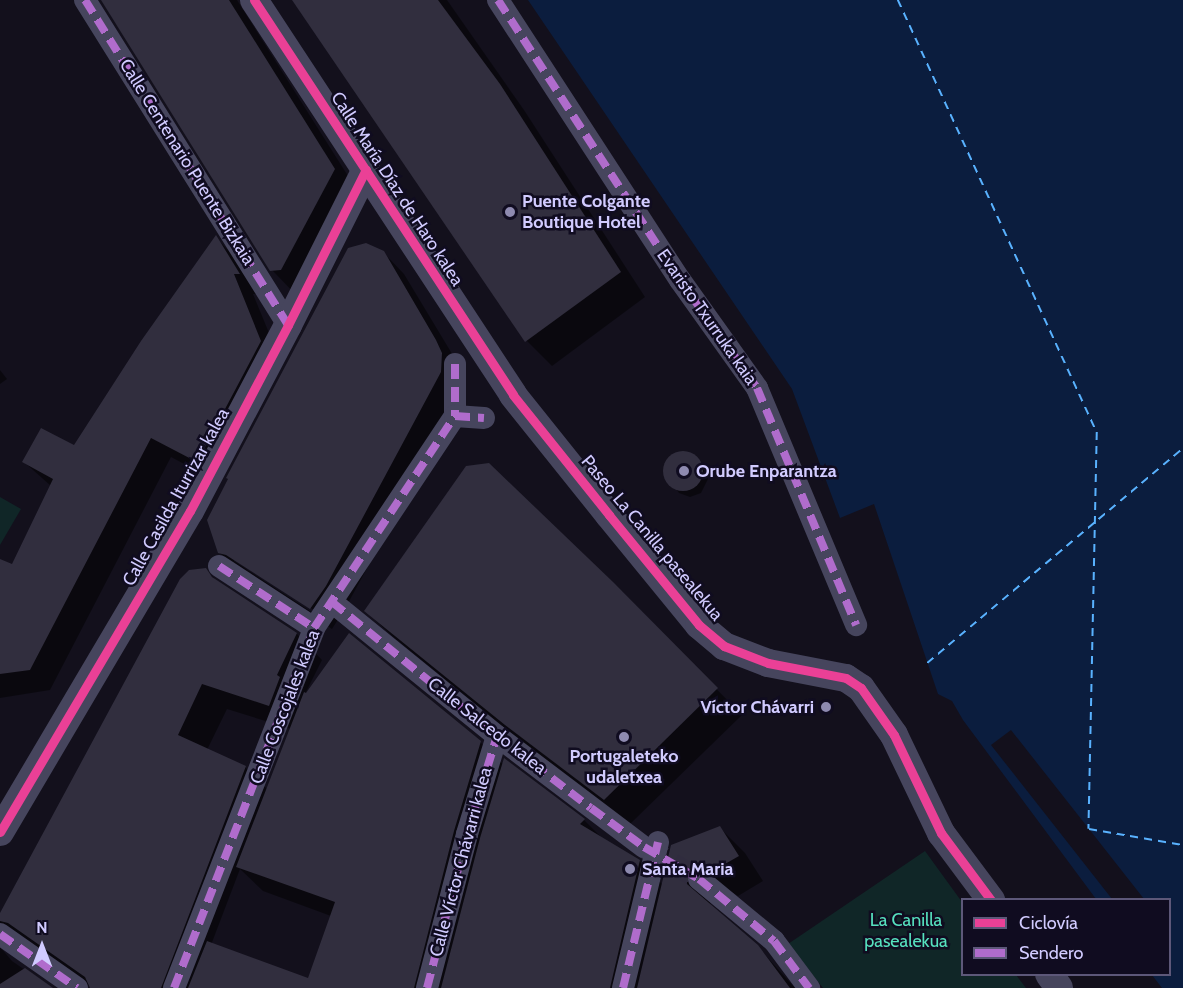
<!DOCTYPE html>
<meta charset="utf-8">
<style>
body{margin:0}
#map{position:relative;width:1183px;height:988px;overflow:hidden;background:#13101c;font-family:Cabin,sans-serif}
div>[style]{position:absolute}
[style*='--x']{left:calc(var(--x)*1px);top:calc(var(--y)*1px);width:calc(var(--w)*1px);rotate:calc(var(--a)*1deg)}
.green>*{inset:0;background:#102627}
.water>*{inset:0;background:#0b1d3e}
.pier>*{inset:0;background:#13101c}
.shadow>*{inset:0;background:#0007}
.ferry>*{height:1.5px;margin-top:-0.75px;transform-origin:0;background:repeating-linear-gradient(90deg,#59b2ff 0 8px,transparent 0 14px)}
.building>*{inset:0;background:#312e3e}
.round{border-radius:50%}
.pedestrian-tunnel>*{height:22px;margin-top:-11px;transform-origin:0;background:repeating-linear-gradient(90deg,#302c3e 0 22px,transparent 0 33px)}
.pedestrian>*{height:22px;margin:-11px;padding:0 11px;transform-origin:11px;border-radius:11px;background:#46455d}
.minor>*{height:28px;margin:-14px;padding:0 14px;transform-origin:14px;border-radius:14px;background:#46455d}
.quiet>*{height:8px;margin-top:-4px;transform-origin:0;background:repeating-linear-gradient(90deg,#b06ccc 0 15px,transparent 0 23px)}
.cycleway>*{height:9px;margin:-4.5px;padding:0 4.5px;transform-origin:4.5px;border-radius:4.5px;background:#ea4096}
.dots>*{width:16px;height:16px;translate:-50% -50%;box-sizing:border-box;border:3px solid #100c20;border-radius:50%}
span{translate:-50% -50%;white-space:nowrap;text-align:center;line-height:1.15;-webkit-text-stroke:5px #100c20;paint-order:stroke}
.street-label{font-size:18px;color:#d1cbff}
.poi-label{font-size:18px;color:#d1cbff;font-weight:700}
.left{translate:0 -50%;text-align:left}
.right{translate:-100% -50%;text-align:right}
.park-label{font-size:18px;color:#56e0be}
.legend{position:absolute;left:961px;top:898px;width:210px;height:78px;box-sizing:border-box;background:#100c20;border:2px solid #5d5879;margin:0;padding:8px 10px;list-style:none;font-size:18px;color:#d1cbff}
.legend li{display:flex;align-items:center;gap:12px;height:30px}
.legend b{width:30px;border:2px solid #5d5879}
.north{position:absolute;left:12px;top:916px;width:60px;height:60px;-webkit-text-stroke:4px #100c20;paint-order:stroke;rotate:0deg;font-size:16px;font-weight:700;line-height:24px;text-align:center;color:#d1cbff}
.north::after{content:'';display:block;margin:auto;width:21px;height:27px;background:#d1cbff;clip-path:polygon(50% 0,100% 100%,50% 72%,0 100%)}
</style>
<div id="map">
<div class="green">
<div style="clip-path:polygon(0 497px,21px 509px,0 545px)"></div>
<div style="clip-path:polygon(925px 851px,962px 902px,962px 974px,1016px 975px,1026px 988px,823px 988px,788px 944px)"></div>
</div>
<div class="water">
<div style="clip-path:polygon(528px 0,1183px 0,1183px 988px,1162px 988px,1152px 975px,1170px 974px,1170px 900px,1096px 899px,963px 720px,952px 701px,938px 694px,874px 504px,840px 518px,792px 389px)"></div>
</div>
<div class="pier">
<div style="clip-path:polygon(1011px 730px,1089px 829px,1144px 899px,1112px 899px,991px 745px)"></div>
</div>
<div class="shadow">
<div style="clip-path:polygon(103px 0,237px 0,360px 195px,297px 296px,272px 270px)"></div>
<div style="clip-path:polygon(293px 0,447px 0,524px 110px,645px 297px,552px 366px,527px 341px)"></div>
<div style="clip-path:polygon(216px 238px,236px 258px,259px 294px,253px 294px,281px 362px,218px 482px,171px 457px,50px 690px,0 698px,0 570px,13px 566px,51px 486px,24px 462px,75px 447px)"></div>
<div style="clip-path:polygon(evenodd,383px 252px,404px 274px,457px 362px,462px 393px,346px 607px,332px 629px,249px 575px,241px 574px,219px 552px,383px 252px,234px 558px,317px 612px,316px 615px,234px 561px,234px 558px)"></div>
<div style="clip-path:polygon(0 370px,7px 379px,0 384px)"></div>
<div style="clip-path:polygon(686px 452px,704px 465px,709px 477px,701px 493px,690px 497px,679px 493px,664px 471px,669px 459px)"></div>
<div style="clip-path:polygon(evenodd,205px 570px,221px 585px,297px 634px,322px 660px,305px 694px,480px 742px,504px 765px,505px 761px,584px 820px,602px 838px,639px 861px,663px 885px,720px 828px,745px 853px,763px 881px,738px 896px,728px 890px,710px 902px,711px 907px,757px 946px,795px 988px,92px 988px,0 923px,0 917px,205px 570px,227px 709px,291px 729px,267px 789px,245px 767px,207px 750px,227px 709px,205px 570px,240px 869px,263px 891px,331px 916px,309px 980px,211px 945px,240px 869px)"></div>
<div style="clip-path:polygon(612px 583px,742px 715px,630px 824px,533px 751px,392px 636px,366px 611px)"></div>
<div style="clip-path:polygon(0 947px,12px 961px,51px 988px,0 988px)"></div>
</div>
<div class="ferry">
<div style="--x:898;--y:0;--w:476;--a:65.3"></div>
<div style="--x:1097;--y:432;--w:397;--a:91.2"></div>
<div style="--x:1089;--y:829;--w:95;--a:9.7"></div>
<div style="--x:927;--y:663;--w:334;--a:-40"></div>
</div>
<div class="building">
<div style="clip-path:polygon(101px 0,229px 0,335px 169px,281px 270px,270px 271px)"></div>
<div style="clip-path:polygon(292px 0,438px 0,500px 84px,621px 272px,525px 342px)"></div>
<div style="clip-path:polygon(216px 235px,240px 274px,234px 274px,261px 341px,197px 462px,151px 438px,30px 670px,0 674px,0 559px,12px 564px,53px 479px,22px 462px,41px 428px,74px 445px,141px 341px)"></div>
<div style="clip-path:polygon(366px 243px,384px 251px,436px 340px,442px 353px,441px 372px,326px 586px,310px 609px,226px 555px,218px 553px,207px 520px,228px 479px,226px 478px,348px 248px)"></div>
<div class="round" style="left:663px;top:451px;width:40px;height:40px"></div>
<div style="clip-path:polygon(489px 463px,613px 582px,718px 688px,604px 800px,505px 725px,364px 611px,466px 466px)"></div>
<div style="clip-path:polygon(206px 568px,212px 577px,297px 633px,277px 675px,280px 677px,269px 706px,202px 684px,178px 735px,246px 766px,161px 988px,90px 988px,85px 977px,8px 923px,0 921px,0 913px,180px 579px,189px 570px)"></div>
<div style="clip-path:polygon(349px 633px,481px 741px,454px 831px,414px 988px,188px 988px,207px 941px,308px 978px,335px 902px,236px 867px,304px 692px,306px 693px)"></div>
<div style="clip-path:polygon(504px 758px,585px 819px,580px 824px,640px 860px,610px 988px,441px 988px,480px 838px)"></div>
<div style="clip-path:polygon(720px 826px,739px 856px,711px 872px,702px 866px,694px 867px,686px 876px,687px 884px,758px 945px,790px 988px,637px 988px,671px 845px)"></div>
<div style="clip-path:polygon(25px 968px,53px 988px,0 988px,0 984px)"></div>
</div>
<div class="pedestrian-tunnel">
<div style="--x:644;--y:847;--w:64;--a:30.2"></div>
</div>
<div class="pedestrian">
<div style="--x:85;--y:0;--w:383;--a:58"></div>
<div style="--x:498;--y:0;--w:334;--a:57"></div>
<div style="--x:680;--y:280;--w:133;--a:54.5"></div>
<div style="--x:757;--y:388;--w:257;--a:67.3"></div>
<div style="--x:455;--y:364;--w:52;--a:90"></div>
<div style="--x:219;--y:566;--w:113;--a:33.1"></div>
<div style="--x:332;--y:602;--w:213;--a:39.1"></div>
<div style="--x:497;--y:736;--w:184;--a:37.1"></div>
<div style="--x:699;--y:879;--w:97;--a:39.6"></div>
<div style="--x:774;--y:941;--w:59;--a:53.3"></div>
<div style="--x:0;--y:934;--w:94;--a:35"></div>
<div style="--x:174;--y:988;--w:386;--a:-68.7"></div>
<div style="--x:314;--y:628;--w:255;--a:-56.4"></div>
<div style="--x:455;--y:416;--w:29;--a:4"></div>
<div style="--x:427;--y:988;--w:159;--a:-75.4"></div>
<div style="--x:467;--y:834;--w:102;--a:-73"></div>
<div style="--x:623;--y:988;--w:150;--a:-76.5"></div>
</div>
<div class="minor">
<div style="--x:254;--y:0;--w:472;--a:56.7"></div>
<div style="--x:513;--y:395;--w:154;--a:51.3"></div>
<div style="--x:609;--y:515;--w:142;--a:50.7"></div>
<div style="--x:699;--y:625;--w:33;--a:40"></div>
<div style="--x:724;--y:646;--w:47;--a:21.1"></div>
<div style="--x:768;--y:663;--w:79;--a:10.9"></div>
<div style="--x:846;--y:678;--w:18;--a:34"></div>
<div style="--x:861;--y:688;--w:57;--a:54.9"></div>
<div style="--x:894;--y:735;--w:109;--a:64.4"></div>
<div style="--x:941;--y:833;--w:84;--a:53.3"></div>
<div style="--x:0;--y:832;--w:373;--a:-59.4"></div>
<div style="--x:190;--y:511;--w:210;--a:-62.2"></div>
<div style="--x:288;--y:325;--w:174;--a:-63.4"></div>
<div style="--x:1049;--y:974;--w:17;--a:54"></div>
</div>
<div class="quiet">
<div style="--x:85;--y:0;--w:383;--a:58"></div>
<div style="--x:498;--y:0;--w:334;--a:57"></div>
<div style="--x:680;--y:280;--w:133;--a:54.5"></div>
<div style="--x:757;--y:388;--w:257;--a:67.3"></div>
<div style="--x:455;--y:364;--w:52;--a:90"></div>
<div style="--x:219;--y:566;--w:113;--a:33.1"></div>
<div style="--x:332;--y:602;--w:213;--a:39.1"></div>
<div style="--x:497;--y:736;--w:118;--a:37.5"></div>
<div style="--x:591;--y:808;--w:66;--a:36.3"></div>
<div style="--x:644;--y:847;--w:64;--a:30.2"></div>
<div style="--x:699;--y:879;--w:97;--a:39.6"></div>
<div style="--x:774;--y:941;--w:59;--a:53.3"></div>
<div style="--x:0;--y:934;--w:94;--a:35"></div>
<div style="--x:174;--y:988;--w:386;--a:-68.7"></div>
<div style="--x:314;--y:628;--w:255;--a:-56.4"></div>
<div style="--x:455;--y:416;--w:29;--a:4"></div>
<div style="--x:427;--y:988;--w:159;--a:-75.4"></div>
<div style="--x:467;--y:834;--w:102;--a:-73"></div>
<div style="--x:623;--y:988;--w:150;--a:-76.5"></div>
</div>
<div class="cycleway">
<div style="--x:254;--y:0;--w:472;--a:56.7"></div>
<div style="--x:513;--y:395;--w:154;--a:51.3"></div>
<div style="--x:609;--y:515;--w:142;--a:50.7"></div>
<div style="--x:699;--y:625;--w:33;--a:40"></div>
<div style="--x:724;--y:646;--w:47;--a:21.1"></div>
<div style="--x:768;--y:663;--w:79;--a:10.9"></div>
<div style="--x:846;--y:678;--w:18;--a:34"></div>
<div style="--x:861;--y:688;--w:57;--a:54.9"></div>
<div style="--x:894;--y:735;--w:109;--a:64.4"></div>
<div style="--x:941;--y:833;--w:84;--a:53.3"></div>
<div style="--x:0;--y:832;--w:373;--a:-59.4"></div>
<div style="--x:190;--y:511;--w:210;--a:-62.2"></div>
<div style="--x:288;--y:325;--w:174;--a:-63.4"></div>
</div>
<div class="dots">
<div style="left:510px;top:212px;background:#8e8ab0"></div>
<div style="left:684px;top:471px;background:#8e8ab0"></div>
<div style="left:826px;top:707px;background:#8e8ab0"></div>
<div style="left:624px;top:737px;background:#8e8ab0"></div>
<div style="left:630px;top:869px;background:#8e8ab0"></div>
</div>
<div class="street-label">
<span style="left:187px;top:162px;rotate:58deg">Calle Centenario Puente Bizkaia</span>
<span style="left:397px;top:189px;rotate:57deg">Calle María Díaz de Haro kalea</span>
<span style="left:707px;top:317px;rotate:55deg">Evaristo Txurruka kaia</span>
<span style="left:176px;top:497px;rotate:-61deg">Calle Casilda Iturrizar kalea</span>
<span style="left:652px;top:538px;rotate:50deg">Paseo La Canilla pasealekua</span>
<span style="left:285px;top:707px;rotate:-69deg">Calle Coscojales kalea</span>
<span style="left:487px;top:726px;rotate:38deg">Calle Salcedo kalea</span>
<span style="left:461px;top:862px;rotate:-75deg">Calle Víctor Chávarri kalea</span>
</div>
<div class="poi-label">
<span class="left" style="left:522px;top:212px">Puente Colgante<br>Boutique Hotel</span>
<span class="left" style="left:696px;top:471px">Orube Enparantza</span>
<span class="right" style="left:814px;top:707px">Víctor Chávarri</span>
<span style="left:624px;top:767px">Portugaleteko<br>udaletxea</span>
<span class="left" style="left:642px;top:869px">Santa Maria</span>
</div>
<div class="park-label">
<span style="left:906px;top:931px">La Canilla<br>pasealekua</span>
</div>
<ul class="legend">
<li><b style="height:8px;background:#ea4096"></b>Ciclovía</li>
<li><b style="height:8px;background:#b06ccc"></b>Sendero</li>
</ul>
<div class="north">N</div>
</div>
